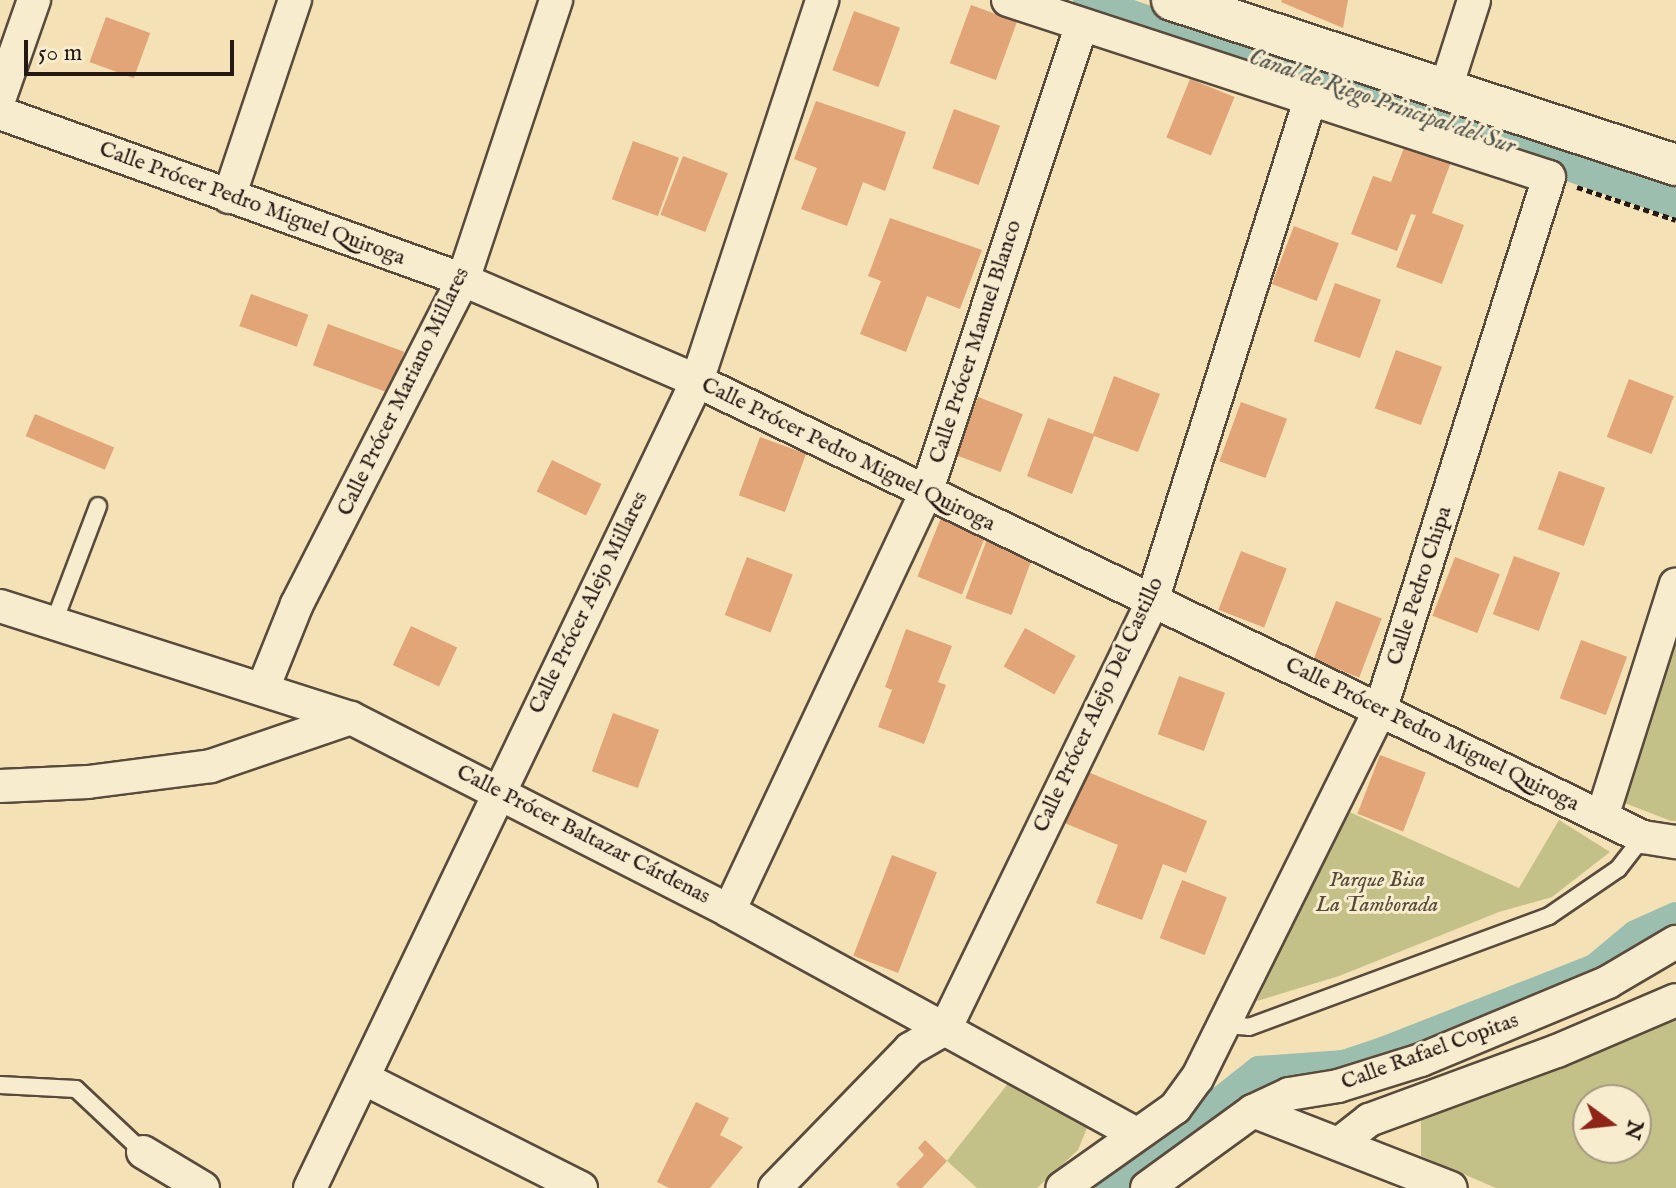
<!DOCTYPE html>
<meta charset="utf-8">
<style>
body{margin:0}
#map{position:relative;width:1676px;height:1188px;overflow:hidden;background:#f4e1b5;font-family:"IM FELL English",serif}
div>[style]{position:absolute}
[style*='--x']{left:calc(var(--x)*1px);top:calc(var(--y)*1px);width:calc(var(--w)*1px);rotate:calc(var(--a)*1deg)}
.green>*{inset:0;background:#c4c188}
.canal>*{height:30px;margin:-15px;padding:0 15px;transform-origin:15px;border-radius:15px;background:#9cbeae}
.building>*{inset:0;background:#e1a578;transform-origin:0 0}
.path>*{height:5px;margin-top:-2.5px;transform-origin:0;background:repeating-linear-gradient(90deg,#251914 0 6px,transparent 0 10px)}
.roads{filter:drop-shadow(2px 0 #594b3c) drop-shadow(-2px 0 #594b3c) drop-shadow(0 2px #594b3c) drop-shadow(0 -2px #594b3c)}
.service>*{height:16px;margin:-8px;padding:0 8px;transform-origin:8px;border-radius:8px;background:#f8eccf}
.minor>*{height:32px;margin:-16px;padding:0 16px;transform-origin:16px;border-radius:16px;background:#f8eccf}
.tertiary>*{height:40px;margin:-20px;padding:0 20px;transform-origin:20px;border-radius:20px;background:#f8eccf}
span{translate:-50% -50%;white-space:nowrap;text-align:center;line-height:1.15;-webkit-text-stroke:6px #f8eccf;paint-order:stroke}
.street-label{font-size:22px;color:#251914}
.park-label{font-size:22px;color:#554b37;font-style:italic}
.water-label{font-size:24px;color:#4f534a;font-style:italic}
.north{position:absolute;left:1572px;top:1084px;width:80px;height:80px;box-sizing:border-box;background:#f8eccf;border:2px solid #a49884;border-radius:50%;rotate:105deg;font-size:22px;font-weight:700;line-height:32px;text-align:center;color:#251914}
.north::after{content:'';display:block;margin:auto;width:28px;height:36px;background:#8f2418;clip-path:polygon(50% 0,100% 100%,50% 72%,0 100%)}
.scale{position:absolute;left:24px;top:40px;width:210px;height:36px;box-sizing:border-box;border:4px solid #251914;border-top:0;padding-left:10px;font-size:24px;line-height:28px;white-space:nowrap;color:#251914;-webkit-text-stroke:6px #f8eccf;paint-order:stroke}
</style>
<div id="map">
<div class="green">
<div style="clip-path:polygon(1676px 626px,1676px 821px,1671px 821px,1622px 802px)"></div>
<div style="clip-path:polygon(1345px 810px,1519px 888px,1559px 820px,1610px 852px,1552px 897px,1499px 912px,1339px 976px,1257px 1001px)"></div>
<div style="clip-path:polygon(evenodd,1676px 1003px,1676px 1188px,1496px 1188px,1421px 1156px,1421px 1119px,1439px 1105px,1676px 1003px,1588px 1100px,1636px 1100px,1636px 1148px,1588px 1148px,1588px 1100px)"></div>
<div style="clip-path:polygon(1010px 1081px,1087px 1128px,1078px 1150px,1037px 1188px,977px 1188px,947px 1161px)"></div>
</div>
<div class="canal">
<div style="--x:1088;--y:0;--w:622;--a:19.05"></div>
<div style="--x:1111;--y:1188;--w:189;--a:-38.3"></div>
<div style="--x:1259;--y:1071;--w:85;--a:-4"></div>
<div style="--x:1344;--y:1065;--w:41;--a:-18.4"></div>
<div style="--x:1383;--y:1052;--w:228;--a:-21.4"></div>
<div style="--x:1595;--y:969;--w:53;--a:-39.7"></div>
<div style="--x:1636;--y:935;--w:44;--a:-24.2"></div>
</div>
<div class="building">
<div style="clip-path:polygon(1282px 0,1348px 0,1343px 28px,1281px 2px)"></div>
<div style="left:971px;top:5px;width:49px;height:62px;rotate:20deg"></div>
<div style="left:854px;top:11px;width:49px;height:63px;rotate:20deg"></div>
<div style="left:106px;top:17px;width:47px;height:48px;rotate:20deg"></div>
<div style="left:1190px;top:79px;width:48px;height:63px;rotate:22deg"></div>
<div style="clip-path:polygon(816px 101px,906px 132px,885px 191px,863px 182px,847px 226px,801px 209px,817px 168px,794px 159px)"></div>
<div style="left:954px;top:109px;width:49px;height:63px;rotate:20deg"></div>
<div style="left:633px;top:141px;width:49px;height:62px;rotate:20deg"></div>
<div style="clip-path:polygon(1405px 145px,1451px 162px,1432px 213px,1464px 225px,1442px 284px,1396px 267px,1416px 215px,1411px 214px,1397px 251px,1351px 234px,1373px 176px,1391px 182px)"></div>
<div style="left:683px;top:156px;width:48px;height:63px;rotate:21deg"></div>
<div style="clip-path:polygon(890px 218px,982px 250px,960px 309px,927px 296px,906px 352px,860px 334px,881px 281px,868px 276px)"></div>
<div style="left:1294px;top:226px;width:48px;height:62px;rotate:21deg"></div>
<div style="left:1335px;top:283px;width:49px;height:62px;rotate:20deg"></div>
<div style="left:251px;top:294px;width:61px;height:34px;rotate:20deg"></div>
<div style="left:328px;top:324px;width:81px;height:44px;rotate:20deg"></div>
<div style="left:1396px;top:350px;width:49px;height:62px;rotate:20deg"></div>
<div style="clip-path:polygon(1114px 376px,1160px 394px,1138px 452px,1094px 436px,1072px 494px,1027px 476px,1048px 418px,1093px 434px)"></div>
<div style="left:1629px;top:379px;width:48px;height:62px;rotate:21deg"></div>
<div style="left:978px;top:397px;width:48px;height:62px;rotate:21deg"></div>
<div style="left:1241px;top:402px;width:49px;height:63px;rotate:20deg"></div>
<div style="left:35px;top:414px;width:86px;height:24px;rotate:23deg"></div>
<div style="left:760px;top:437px;width:49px;height:62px;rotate:20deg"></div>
<div style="left:552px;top:460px;width:55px;height:35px;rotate:26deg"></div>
<div style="left:1559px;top:471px;width:49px;height:62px;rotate:20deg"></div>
<div style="left:941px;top:518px;width:48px;height:63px;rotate:22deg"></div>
<div style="left:987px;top:539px;width:49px;height:63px;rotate:20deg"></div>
<div style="left:1241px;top:551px;width:49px;height:63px;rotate:21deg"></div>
<div style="left:1514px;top:556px;width:49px;height:62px;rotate:20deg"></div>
<div style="left:747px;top:557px;width:49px;height:62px;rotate:21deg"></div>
<div style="left:1455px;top:557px;width:48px;height:63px;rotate:21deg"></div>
<div style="left:1336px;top:601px;width:49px;height:63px;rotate:21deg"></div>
<div style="left:411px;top:626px;width:51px;height:43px;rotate:25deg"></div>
<div style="left:1025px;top:628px;width:58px;height:44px;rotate:29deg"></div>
<div style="clip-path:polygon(906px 629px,952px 646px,938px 682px,946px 685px,924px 744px,878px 727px,892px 690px,885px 687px)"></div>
<div style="left:1581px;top:640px;width:49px;height:62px;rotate:20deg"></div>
<div style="left:1179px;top:676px;width:49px;height:62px;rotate:20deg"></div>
<div style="left:613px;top:713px;width:49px;height:62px;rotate:20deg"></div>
<div style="left:1380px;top:755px;width:49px;height:63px;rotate:21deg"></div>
<div style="clip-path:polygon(1083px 770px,1207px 821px,1186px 873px,1163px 864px,1142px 920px,1096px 903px,1118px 845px,1062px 822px)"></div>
<div style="left:892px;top:855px;width:48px;height:108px;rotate:21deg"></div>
<div style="left:1182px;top:880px;width:48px;height:62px;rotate:21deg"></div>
<div style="clip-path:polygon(696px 1102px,729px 1118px,720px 1135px,743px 1147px,710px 1188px,669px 1188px,657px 1182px)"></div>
<div style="clip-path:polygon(925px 1140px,947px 1161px,922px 1188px,900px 1188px,896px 1184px,924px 1155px,918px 1148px)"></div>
</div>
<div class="path">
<div style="--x:1577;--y:187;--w:104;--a:18.4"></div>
</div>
<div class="roads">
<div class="service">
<div style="--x:54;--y:622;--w:124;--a:-69.2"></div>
<div style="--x:1223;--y:1025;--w:26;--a:4"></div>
<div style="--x:1249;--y:1027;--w:320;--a:-20.3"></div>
<div style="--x:1549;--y:916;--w:83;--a:-34.3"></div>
<div style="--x:1618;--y:869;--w:41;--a:-52"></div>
<div style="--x:0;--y:1085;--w:76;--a:3"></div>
<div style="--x:76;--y:1089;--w:92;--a:43.2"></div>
</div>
<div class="minor">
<div style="--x:1008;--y:0;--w:569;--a:18.12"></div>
<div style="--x:1549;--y:177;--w:557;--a:107.56"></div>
<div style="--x:1381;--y:708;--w:413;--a:116.4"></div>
<div style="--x:1197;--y:1078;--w:37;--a:126"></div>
<div style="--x:1175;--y:1108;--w:138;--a:144.7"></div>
<div style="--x:1446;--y:88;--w:92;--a:-72.3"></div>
<div style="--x:0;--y:97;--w:103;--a:-70.7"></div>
<div style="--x:0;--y:113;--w:492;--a:19.8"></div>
<div style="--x:463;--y:280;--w:255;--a:23.3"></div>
<div style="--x:697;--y:381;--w:1050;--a:25.74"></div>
<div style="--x:1643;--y:837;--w:33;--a:9"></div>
<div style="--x:229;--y:197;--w:208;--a:-71.5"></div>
<div style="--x:0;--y:606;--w:368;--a:17.7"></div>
<div style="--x:351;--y:718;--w:424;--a:27"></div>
<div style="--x:729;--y:911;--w:463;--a:28.7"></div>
<div style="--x:264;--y:686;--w:88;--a:-68.1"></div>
<div style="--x:297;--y:604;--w:364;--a:-62.9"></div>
<div style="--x:463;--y:280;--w:295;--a:-71.6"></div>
<div style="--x:0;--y:786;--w:88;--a:-2.6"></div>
<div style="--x:88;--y:782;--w:124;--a:-7.4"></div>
<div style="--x:211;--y:766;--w:148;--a:-18.9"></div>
<div style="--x:1602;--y:817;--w:244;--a:-72.4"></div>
<div style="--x:729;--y:911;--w:462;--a:-64.8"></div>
<div style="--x:926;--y:493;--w:492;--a:-71.6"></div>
<div style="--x:365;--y:1079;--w:242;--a:26.8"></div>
<div style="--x:1253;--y:1111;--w:212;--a:21.3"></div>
<div style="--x:1341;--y:1142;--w:36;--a:-38"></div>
<div style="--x:1369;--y:1120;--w:200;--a:-20.2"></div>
<div style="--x:1557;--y:1051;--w:129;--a:-23.2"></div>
<div style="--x:143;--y:1152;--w:70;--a:31"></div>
<div style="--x:310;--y:1188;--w:895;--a:-64.38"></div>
<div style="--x:697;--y:381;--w:401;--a:-71.8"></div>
<div style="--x:775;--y:1188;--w:194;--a:-45.8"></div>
<div style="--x:910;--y:1049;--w:40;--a:-29.7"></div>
<div style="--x:945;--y:1029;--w:472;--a:-64.1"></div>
<div style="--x:1151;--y:604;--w:528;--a:-72.49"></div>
<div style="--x:1147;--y:1188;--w:131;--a:-36"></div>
<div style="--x:1253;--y:1111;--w:40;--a:-25"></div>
<div style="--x:1289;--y:1094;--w:50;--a:-9.3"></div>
<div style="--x:1338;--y:1086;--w:87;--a:-17.4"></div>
<div style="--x:1421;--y:1060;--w:203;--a:-22.6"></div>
<div style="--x:1608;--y:982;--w:79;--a:-30.5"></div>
</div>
<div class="tertiary">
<div style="--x:1172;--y:0;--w:530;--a:18.13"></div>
</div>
</div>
<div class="street-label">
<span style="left:252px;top:204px;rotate:20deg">Calle Prócer Pedro Miguel Quiroga</span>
<span style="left:976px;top:342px;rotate:-72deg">Calle Prócer Manuel Blanco</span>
<span style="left:404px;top:392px;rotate:-64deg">Calle Prócer Mariano Millares</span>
<span style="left:848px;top:455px;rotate:26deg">Calle Prócer Pedro Miguel Quiroga</span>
<span style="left:1420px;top:586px;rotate:-72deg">Calle Pedro Chipa</span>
<span style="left:589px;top:603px;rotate:-64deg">Calle Prócer Alejo Millares</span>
<span style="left:1099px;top:705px;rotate:-65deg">Calle Prócer Alejo Del Castillo</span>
<span style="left:1432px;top:735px;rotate:26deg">Calle Prócer Pedro Miguel Quiroga</span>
<span style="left:583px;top:835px;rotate:27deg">Calle Prócer Baltazar Cárdenas</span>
<span style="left:1430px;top:1052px;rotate:-20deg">Calle Rafael Copitas</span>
</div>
<div class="park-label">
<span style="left:1377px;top:893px">Parque Bisa<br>La Tamborada</span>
</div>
<div class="water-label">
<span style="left:1382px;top:102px;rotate:19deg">Canal de Riego Principal del Sur</span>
</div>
<div class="north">N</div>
<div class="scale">50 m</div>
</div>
